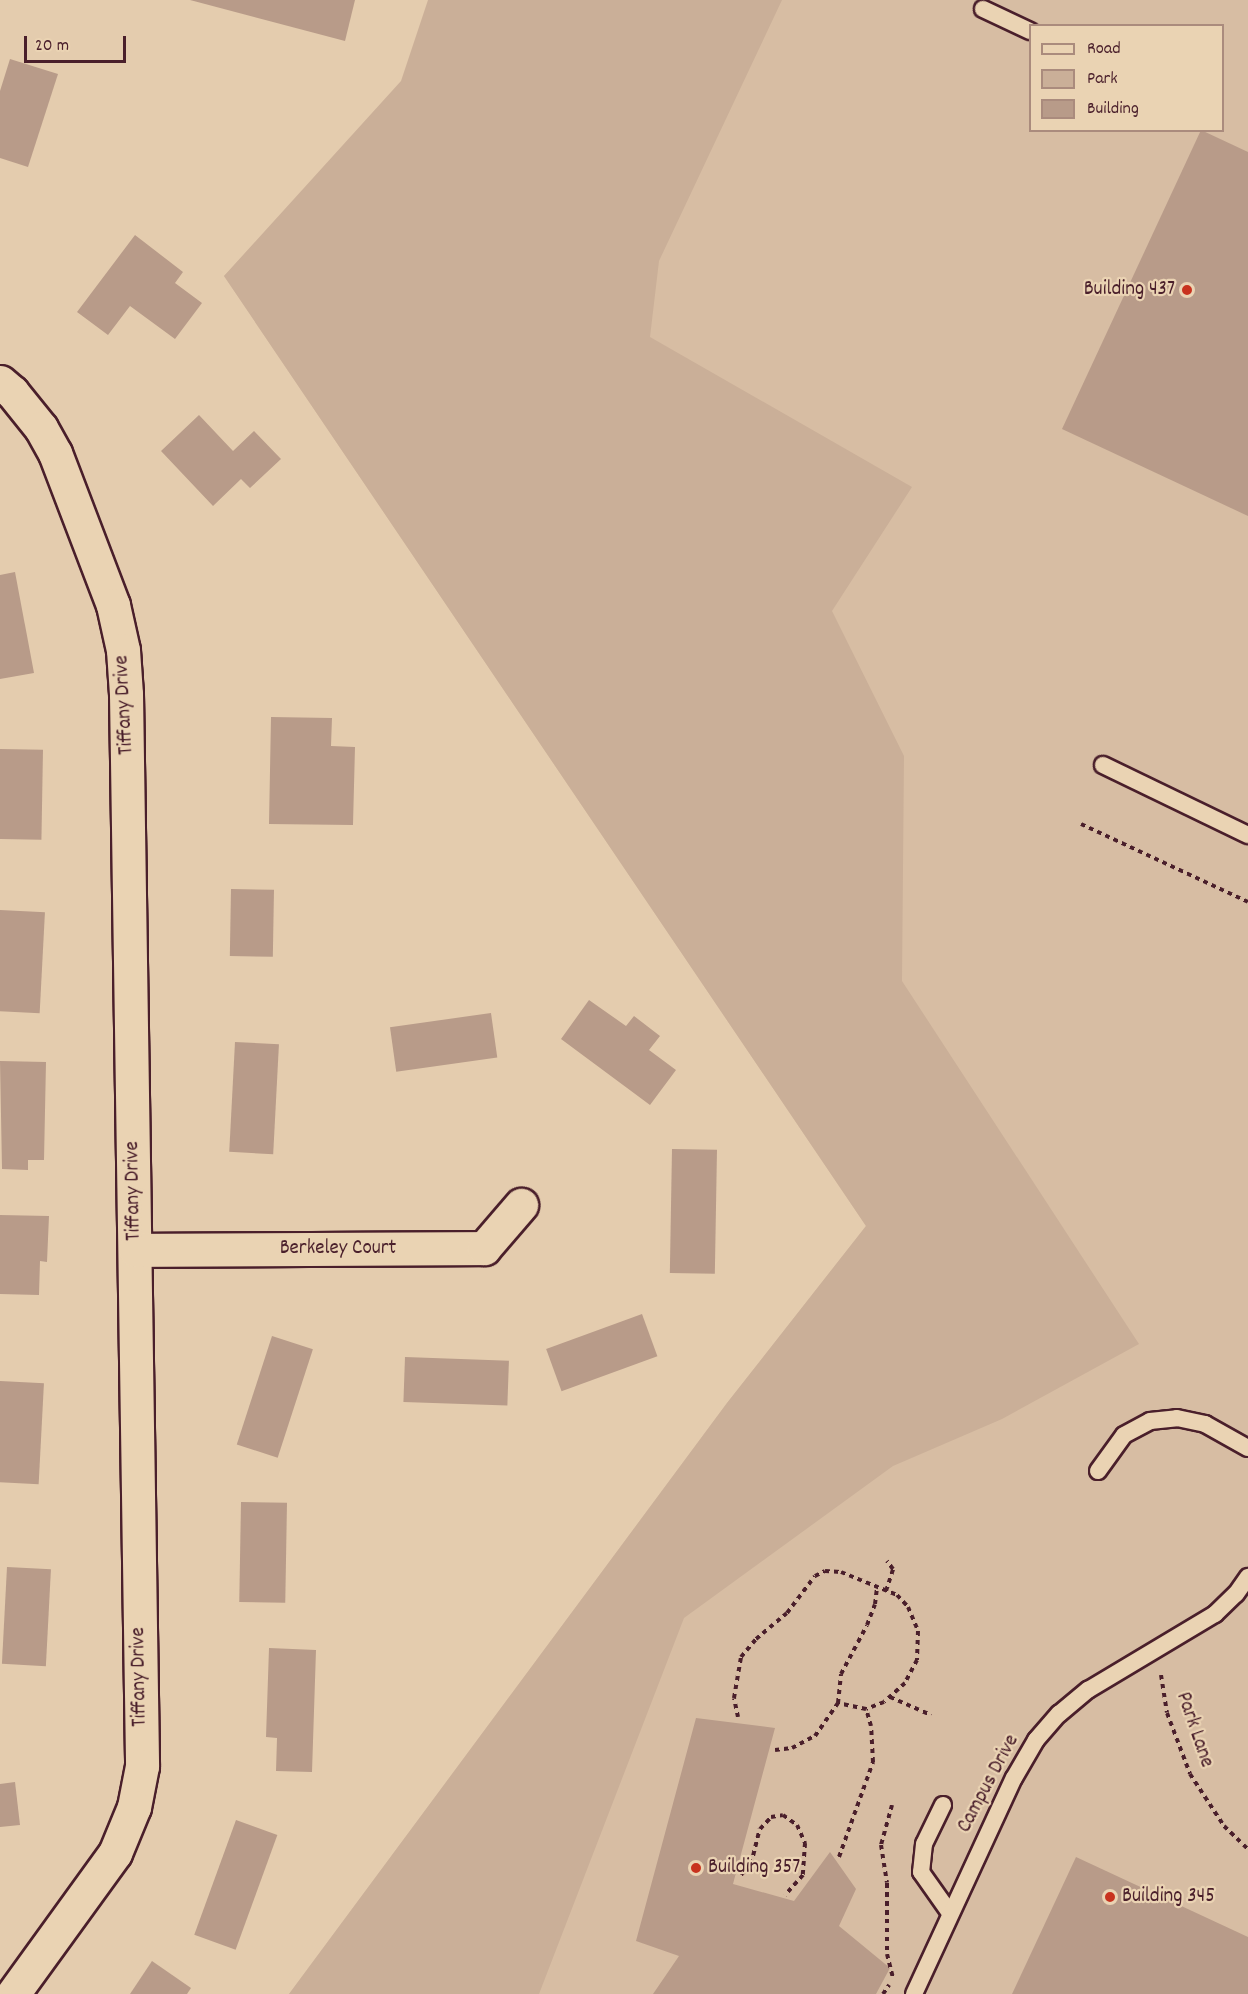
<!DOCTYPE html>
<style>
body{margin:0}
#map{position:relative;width:1248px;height:1994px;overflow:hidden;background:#e4ccae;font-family:Dekko,sans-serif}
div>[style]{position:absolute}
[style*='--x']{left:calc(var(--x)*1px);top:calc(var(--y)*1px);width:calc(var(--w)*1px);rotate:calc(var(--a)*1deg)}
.built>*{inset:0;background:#d7bda3}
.green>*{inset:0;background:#caaf98}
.building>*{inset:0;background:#b89b89;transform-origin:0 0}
.path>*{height:4px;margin-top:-2px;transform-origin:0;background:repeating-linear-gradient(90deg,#4a1f2b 0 4.5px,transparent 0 9px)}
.roads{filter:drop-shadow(2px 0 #4a1f2b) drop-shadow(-2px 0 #4a1f2b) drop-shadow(0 2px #4a1f2b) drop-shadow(0 -2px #4a1f2b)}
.lane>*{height:16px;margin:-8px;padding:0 8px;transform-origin:8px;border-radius:8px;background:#ead3b3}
.street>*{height:33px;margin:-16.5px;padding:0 16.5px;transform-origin:16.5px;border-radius:16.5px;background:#ead3b3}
.dots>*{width:16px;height:16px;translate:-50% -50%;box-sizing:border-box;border:3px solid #ead3b3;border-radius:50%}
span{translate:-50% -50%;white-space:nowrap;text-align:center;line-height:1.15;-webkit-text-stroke:4.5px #ead3b3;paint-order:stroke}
.poi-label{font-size:21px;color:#4a1f2b}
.right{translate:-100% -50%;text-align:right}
.left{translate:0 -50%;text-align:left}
.street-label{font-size:21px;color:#4a1f2b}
.legend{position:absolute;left:1029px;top:24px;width:195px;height:108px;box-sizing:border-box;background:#ead3b3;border:2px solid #aa8b7d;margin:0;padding:8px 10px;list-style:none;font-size:18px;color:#4a1f2b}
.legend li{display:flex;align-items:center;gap:12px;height:30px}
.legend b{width:30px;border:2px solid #aa8b7d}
.scale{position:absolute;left:24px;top:36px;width:102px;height:27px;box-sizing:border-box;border:3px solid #4a1f2b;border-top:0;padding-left:8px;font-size:18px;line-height:21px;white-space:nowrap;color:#4a1f2b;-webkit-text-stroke:4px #ead3b3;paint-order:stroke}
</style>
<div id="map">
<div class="built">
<div style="clip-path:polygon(evenodd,484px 0,1248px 0,1248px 1994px,289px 1994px,727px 1403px,866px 1226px,224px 276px,484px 0,1030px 26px,1222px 26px,1222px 130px,1030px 130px,1030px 26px)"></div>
</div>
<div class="green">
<div style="clip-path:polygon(428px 0,782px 0,659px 261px,650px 337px,912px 487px,832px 611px,904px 756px,902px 981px,1139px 1344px,1002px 1419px,893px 1466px,684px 1618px,539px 1994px,289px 1994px,727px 1403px,866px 1226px,224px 276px,401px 81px)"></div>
</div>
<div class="building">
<div style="clip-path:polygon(190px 0,355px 0,345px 41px)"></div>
<div style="clip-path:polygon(10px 59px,58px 74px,28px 167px,0 158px,0 91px)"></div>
<div style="clip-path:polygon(1201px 130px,1248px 152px,1248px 516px,1062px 429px)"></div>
<div style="clip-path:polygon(135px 235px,183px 272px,175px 283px,202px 303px,175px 339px,130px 306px,108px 335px,77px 312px)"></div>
<div style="clip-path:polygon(199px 415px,233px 451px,254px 431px,281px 459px,250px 488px,241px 479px,213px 506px,161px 451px)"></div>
<div style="clip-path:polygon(15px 572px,34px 673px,0 679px,0 575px)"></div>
<div style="clip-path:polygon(271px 717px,332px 718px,331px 746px,355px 747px,353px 825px,269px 824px)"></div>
<div style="left:0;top:749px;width:43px;height:90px;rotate:1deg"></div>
<div style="left:231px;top:889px;width:43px;height:67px;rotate:1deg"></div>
<div style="left:0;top:910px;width:45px;height:101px;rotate:3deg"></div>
<div style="clip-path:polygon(589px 1000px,626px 1026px,634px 1016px,660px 1036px,649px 1050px,676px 1070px,650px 1105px,561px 1039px)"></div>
<div style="left:491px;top:1013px;width:45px;height:102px;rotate:82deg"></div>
<div style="left:235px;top:1042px;width:44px;height:110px;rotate:3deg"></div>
<div style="clip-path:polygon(0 1061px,46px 1062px,44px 1160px,28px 1160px,28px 1170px,2px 1169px)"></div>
<div style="left:672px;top:1149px;width:45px;height:124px;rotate:1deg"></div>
<div style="clip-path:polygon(0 1215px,49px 1216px,47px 1262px,40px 1261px,39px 1295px,0 1294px)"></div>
<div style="left:642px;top:1314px;width:45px;height:102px;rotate:70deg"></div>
<div style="left:272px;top:1336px;width:43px;height:114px;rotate:18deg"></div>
<div style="left:405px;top:1357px;width:104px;height:45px;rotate:2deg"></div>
<div style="left:0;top:1381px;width:44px;height:101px;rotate:3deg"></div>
<div style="left:241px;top:1502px;width:46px;height:100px;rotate:1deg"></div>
<div style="left:7px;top:1567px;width:44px;height:97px;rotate:3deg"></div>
<div style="clip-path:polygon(269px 1648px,316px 1650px,312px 1772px,276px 1771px,277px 1738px,266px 1737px)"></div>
<div style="clip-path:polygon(696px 1718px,775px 1728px,733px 1884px,794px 1901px,830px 1852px,856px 1889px,839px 1926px,890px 1968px,876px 1994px,653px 1994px,679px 1956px,636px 1941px)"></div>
<div style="clip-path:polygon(15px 1782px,20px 1825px,0 1827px,0 1784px)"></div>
<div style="left:236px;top:1820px;width:44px;height:122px;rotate:20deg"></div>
<div style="clip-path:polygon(1076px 1857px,1248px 1937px,1248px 1994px,1012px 1994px)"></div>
<div style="clip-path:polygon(152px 1961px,191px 1988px,187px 1994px,130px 1994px)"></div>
</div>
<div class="path">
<div style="--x:1081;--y:824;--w:184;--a:25"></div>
<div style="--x:886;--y:1591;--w:23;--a:-72"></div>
<div style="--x:893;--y:1569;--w:10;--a:-127"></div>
<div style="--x:1161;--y:1675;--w:38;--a:81"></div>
<div style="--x:1167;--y:1713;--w:65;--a:69.3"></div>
<div style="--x:1190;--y:1774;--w:62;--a:56.8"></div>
<div style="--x:1224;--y:1826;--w:33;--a:44"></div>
<div style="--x:890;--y:1697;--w:45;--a:23.7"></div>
<div style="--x:738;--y:1717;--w:19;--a:-102"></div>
<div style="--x:734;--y:1698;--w:42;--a:-80.3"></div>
<div style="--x:741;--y:1657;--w:23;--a:-50"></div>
<div style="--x:756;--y:1639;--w:40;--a:-40"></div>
<div style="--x:787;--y:1613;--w:46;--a:-52.9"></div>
<div style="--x:815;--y:1576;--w:11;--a:-27"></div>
<div style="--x:825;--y:1571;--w:16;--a:4"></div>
<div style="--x:841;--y:1572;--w:61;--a:22.3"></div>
<div style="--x:897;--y:1595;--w:16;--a:47"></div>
<div style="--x:908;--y:1607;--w:26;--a:67"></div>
<div style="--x:918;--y:1631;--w:29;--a:92"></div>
<div style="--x:917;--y:1660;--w:26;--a:118"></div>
<div style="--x:905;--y:1683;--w:28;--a:138"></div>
<div style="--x:884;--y:1702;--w:19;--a:159"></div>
<div style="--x:866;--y:1709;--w:29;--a:-168"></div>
<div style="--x:775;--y:1750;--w:17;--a:-7"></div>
<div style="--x:792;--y:1748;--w:26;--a:-28"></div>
<div style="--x:815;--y:1736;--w:40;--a:-55.1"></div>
<div style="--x:838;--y:1703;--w:29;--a:-84"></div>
<div style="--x:841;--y:1674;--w:55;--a:-62"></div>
<div style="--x:867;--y:1625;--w:22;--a:-69"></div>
<div style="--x:875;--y:1604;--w:17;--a:-83"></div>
<div style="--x:892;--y:1805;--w:41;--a:105.4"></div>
<div style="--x:881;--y:1845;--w:38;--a:81"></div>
<div style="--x:887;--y:1883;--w:71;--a:90"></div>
<div style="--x:887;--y:1954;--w:25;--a:76"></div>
<div style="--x:839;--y:1857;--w:101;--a:-70.3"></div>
<div style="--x:873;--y:1762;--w:36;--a:-93"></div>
<div style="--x:871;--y:1726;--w:18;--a:-106"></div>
<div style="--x:741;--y:1875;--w:15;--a:-48"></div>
<div style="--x:751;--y:1864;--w:36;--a:-76"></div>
<div style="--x:760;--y:1829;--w:16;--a:-47"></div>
<div style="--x:771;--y:1817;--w:12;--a:-9"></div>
<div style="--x:783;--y:1815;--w:17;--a:36"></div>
<div style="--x:797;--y:1825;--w:20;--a:66"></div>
<div style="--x:805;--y:1843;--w:32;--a:94"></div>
<div style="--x:803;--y:1875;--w:27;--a:132"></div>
<div style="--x:883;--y:1994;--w:11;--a:-56"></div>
</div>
<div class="roads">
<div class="lane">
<div style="--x:983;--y:9;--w:52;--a:25.1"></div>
<div style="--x:1103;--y:765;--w:161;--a:25.8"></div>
<div style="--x:1098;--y:1471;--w:44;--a:-54.2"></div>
<div style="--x:1124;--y:1435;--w:30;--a:-28"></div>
<div style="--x:1150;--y:1421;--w:27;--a:-6"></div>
<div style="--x:1177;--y:1418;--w:29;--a:12"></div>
<div style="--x:1205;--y:1424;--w:49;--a:29.2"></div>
<div style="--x:943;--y:1805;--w:43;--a:116"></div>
<div style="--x:924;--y:1844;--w:28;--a:96"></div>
<div style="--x:921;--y:1872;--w:50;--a:54.7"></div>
<div style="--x:914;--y:1994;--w:238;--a:-65.2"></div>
<div style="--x:1014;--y:1778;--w:44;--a:-59.9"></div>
<div style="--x:1036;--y:1740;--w:35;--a:-49"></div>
<div style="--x:1059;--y:1714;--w:38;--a:-40"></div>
<div style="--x:1088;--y:1690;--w:148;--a:-30.9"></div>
<div style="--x:1215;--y:1614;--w:29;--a:-44"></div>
<div style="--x:1236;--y:1594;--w:21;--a:-55"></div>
</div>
<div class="street">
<div style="--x:0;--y:382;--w:16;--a:40"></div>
<div style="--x:12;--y:392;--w:46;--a:51.1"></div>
<div style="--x:41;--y:428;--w:29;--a:61"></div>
<div style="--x:55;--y:453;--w:163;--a:69.1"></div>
<div style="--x:113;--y:605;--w:46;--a:77.5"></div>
<div style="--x:123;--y:650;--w:44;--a:86.1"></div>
<div style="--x:126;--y:694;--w:1072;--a:89.14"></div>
<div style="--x:142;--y:1766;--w:42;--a:101"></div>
<div style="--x:134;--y:1807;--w:50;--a:112.4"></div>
<div style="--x:115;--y:1853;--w:174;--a:125.9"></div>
<div style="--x:135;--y:1250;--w:349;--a:-0.3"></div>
<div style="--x:484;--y:1248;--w:57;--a:-49.3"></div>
</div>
</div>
<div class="dots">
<div style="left:1187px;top:290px;background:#c8321e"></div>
<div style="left:696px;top:1868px;background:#c8321e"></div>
<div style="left:1110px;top:1897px;background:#c8321e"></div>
</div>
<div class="poi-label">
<span class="right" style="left:1175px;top:290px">Building 437</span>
<span class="left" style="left:708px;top:1868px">Building 357</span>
<span class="left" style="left:1122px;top:1897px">Building 345</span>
</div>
<div class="street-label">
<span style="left:125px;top:705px;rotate:-93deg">Tiffany Drive</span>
<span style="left:134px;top:1191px;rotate:-91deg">Tiffany Drive</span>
<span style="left:338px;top:1249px">Berkeley Court</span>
<span style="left:140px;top:1677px;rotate:-91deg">Tiffany Drive</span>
<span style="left:1194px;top:1730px;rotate:71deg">Park Lane</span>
<span style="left:989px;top:1784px;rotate:-62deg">Campus Drive</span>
</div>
<ul class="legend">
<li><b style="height:8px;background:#ead3b3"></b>Road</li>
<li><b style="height:16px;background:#caaf98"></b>Park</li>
<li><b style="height:16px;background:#b89b89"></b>Building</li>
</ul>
<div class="scale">20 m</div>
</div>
